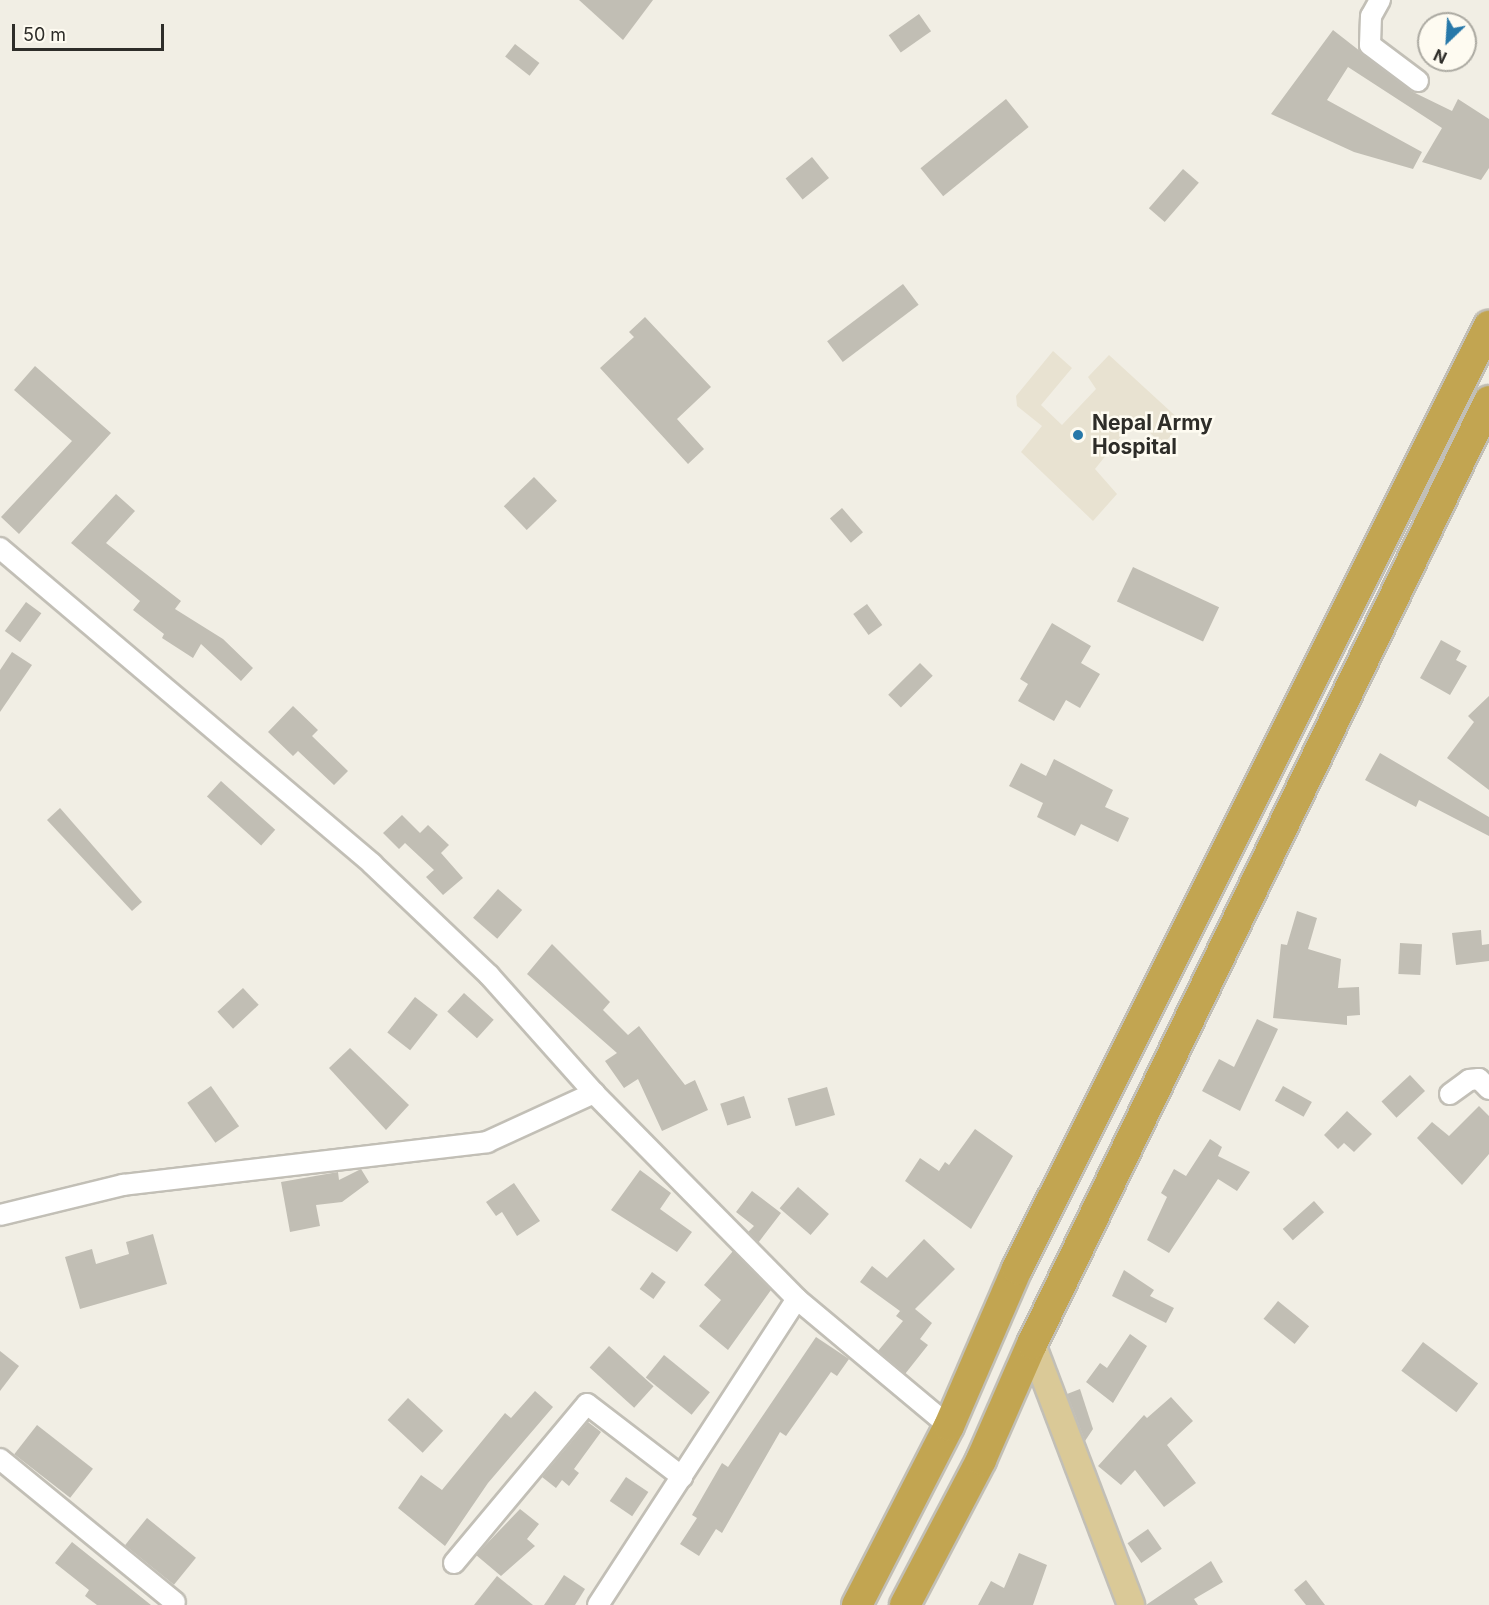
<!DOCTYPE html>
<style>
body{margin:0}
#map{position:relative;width:1489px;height:1605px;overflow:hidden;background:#f1eee4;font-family:Inter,sans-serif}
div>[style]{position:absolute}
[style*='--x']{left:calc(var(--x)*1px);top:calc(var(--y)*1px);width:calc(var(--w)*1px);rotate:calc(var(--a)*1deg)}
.built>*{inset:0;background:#e8e2d1}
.building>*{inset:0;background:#c1beb4;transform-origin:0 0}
.roads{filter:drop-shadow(2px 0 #c2bfb6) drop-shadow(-2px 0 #c2bfb6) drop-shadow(0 2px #c2bfb6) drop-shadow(0 -2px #c2bfb6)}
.minor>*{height:20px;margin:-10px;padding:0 10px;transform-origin:10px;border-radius:10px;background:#fff}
.major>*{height:26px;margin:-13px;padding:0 13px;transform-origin:13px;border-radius:13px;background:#dac997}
.highway>*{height:30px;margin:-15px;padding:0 15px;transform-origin:15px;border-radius:15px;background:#c2a551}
.dots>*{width:16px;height:16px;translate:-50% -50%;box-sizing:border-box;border:3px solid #fefbf1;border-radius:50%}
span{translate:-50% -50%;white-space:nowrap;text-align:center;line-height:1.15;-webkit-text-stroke:5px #fefbf1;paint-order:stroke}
.poi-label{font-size:21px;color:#2e2d29;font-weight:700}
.left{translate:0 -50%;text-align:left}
.north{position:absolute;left:1417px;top:12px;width:60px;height:60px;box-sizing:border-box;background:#fefbf1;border:2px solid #aba9a1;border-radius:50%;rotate:205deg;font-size:16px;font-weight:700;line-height:24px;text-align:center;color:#2e2d29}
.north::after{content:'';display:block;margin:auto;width:21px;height:27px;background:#2778a9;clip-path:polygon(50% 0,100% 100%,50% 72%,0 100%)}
.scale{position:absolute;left:12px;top:24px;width:152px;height:27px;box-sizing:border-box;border:3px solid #2e2d29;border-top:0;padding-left:8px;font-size:18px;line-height:21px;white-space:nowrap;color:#2e2d29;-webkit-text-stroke:4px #fefbf1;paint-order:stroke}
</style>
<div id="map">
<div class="built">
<div style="clip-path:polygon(1053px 351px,1072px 368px,1041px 405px,1062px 425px,1096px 389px,1088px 377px,1109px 355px,1182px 422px,1163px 445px,1135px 419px,1095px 469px,1117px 494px,1093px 521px,1021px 452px,1042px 426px,1017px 406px,1016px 396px)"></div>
</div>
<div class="building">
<div style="clip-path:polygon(579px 0,653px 0,623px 40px)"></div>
<div style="left:919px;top:14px;width:21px;height:37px;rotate:55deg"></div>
<div style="clip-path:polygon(1333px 30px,1411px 91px,1452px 111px,1458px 99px,1489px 119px,1489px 168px,1481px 180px,1422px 162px,1442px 128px,1348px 67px,1327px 100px,1422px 152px,1413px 169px,1354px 152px,1271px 114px)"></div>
<div style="left:515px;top:44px;width:31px;height:16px;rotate:38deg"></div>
<div style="left:1006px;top:99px;width:36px;height:110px;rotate:51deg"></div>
<div style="left:812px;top:157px;width:27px;height:34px;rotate:51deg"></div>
<div style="left:1183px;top:169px;width:21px;height:52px;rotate:41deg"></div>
<div style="left:903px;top:284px;width:26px;height:95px;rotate:53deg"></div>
<div style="clip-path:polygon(645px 317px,711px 387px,677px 419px,704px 449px,688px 464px,600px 368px,634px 337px,629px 332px)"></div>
<div style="clip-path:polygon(35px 366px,111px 433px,19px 534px,1px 517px,72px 441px,14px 390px)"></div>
<div style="left:534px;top:477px;width:33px;height:42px;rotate:46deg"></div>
<div style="clip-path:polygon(116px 494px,135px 511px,106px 543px,181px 601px,175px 609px,223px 639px,253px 668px,241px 681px,201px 644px,193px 658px,162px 638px,164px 634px,133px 610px,140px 601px,71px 543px)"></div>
<div style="left:842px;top:508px;width:32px;height:16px;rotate:49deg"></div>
<div style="left:1133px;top:567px;width:95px;height:38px;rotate:25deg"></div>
<div style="left:26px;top:602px;width:19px;height:36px;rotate:36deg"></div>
<div style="left:867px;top:604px;width:26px;height:17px;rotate:54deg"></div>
<div style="clip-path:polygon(1052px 623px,1091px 646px,1081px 663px,1100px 674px,1080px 708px,1066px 700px,1054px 721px,1018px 701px,1028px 684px,1020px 679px)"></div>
<div style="clip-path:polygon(1441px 640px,1461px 651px,1456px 660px,1467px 666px,1450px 695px,1420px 678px)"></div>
<div style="clip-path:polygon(12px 652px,32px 665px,0 712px,0 670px)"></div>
<div style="left:920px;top:663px;width:18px;height:45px;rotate:45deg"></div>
<div style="clip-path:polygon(1489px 696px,1489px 790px,1447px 758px,1474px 722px,1468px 716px)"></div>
<div style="clip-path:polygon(293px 706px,318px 730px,312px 736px,348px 771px,334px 785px,298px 751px,293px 756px,268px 732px)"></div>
<div style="clip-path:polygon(1380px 753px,1489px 817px,1489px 836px,1419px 800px,1416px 807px,1365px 780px)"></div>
<div style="clip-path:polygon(1054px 759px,1113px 790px,1105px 807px,1129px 818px,1118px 842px,1081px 824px,1075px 836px,1037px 817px,1043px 803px,1009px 786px,1021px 763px,1046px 776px)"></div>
<div style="left:221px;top:781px;width:73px;height:21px;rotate:42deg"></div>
<div style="clip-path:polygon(60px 808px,142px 902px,132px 911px,47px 820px)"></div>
<div style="clip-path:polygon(402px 815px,420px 833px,428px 825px,449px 845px,441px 853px,463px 878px,443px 895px,426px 877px,434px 870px,405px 843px,399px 849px,383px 833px)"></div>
<div style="left:498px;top:889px;width:32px;height:38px;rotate:41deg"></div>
<div style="clip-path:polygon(1297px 911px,1317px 918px,1308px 949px,1341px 959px,1338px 988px,1359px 987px,1360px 1015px,1347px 1016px,1347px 1025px,1273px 1018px,1281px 944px,1287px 945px)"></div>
<div style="clip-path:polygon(1481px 930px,1482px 945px,1489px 944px,1489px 961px,1456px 965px,1452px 933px)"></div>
<div style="left:1400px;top:943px;width:22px;height:31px;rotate:3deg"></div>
<div style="clip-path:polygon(552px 944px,610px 1002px,603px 1010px,628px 1035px,639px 1026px,685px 1085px,695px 1080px,708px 1110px,662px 1131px,638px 1079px,624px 1088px,605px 1061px,617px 1053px,527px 974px)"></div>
<div style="left:243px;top:988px;width:23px;height:35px;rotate:47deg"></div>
<div style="left:464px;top:993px;width:40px;height:25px;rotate:42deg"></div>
<div style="left:415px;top:997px;width:29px;height:45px;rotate:38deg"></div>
<div style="clip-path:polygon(1257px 1019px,1278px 1029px,1240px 1111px,1202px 1091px,1219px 1059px,1234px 1067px)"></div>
<div style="clip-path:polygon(350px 1048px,409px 1105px,386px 1130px,329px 1068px)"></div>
<div style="left:1410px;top:1075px;width:22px;height:39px;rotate:47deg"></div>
<div style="left:211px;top:1086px;width:49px;height:29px;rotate:55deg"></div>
<div style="left:1283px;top:1086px;width:33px;height:17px;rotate:29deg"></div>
<div style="left:827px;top:1087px;width:29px;height:41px;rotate:74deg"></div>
<div style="left:744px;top:1096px;width:23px;height:25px;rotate:72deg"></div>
<div style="clip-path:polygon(1479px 1106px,1489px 1116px,1489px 1154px,1462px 1185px,1417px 1138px,1432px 1122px,1449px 1136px)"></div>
<div style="clip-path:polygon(1347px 1111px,1372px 1134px,1354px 1152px,1344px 1143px,1338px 1149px,1324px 1135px)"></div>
<div style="clip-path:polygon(975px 1129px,1013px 1156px,971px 1229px,905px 1181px,920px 1158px,939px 1171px,945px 1162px,949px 1165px)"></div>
<div style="clip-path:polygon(1210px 1139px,1222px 1147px,1218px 1156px,1250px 1172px,1237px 1191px,1218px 1179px,1169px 1253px,1147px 1240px,1167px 1197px,1161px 1193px,1174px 1169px,1186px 1176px)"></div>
<div style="clip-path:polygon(361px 1169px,369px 1182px,342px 1202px,316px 1205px,320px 1226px,290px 1232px,281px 1182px,338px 1172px,339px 1180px)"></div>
<div style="clip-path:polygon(640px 1170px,671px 1193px,660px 1209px,692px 1232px,677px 1252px,611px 1210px)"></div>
<div style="clip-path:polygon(514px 1183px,540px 1221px,517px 1236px,502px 1212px,496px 1216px,486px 1202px)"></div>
<div style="left:798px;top:1187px;width:41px;height:28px;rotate:41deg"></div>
<div style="clip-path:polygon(752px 1191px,781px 1213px,758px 1243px,748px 1232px,754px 1226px,736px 1212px)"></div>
<div style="left:1314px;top:1201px;width:15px;height:42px;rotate:48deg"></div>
<div style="clip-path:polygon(153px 1234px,167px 1284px,80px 1309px,65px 1257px,92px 1249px,96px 1264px,129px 1254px,126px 1242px)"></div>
<div style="clip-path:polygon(924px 1239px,955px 1269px,915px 1309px,932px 1323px,920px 1339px,928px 1345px,905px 1374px,878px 1351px,903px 1321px,896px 1316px,900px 1311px,860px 1282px,872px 1266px,887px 1278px)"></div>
<div style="clip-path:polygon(733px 1251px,771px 1290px,728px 1350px,699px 1326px,721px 1300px,704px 1285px)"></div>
<div style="clip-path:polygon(1124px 1270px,1154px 1290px,1150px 1296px,1174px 1308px,1166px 1323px,1112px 1296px)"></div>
<div style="left:652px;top:1272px;width:17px;height:21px;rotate:36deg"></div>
<div style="left:1278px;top:1301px;width:40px;height:23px;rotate:39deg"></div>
<div style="clip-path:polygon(1130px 1334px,1147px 1346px,1113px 1403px,1086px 1382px,1100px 1363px,1107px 1368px)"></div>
<div style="clip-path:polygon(816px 1337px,849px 1359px,837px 1376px,831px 1372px,786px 1436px,780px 1432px,722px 1533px,716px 1529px,699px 1556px,680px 1544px,697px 1518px,692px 1515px,722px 1463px,728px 1467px)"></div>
<div style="left:1423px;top:1342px;width:69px;height:36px;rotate:37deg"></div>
<div style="left:609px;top:1346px;width:60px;height:29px;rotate:42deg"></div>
<div style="clip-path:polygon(0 1351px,19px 1366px,0 1391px)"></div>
<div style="left:664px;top:1355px;width:59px;height:29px;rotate:39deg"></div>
<div style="clip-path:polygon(1080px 1389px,1093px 1429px,1085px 1441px,1067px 1394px)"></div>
<div style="clip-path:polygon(535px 1391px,553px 1407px,488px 1483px,445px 1546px,398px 1508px,421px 1475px,442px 1490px,505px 1413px,511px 1418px)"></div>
<div style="clip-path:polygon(1171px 1397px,1193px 1421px,1167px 1445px,1196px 1483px,1164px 1507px,1135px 1470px,1121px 1485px,1098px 1466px,1144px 1415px,1147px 1418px)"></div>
<div style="left:408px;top:1398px;width:48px;height:30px;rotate:43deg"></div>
<div style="clip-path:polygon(588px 1422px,601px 1432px,574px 1469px,579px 1473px,569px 1486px,562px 1480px,556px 1488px,542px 1477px)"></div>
<div style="left:37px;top:1425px;width:71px;height:37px;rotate:38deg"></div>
<div style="left:626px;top:1477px;width:27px;height:29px;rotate:34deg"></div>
<div style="clip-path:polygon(520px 1509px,539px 1524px,527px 1539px,535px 1546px,501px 1576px,476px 1555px)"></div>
<div style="left:147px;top:1518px;width:63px;height:35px;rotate:39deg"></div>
<div style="left:1148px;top:1529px;width:24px;height:25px;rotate:55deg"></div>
<div style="clip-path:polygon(72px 1542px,151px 1605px,97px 1605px,85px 1596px,89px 1590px,55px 1563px)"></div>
<div style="clip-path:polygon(1019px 1553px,1047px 1565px,1033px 1605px,978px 1605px,991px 1581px,1004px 1588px)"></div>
<div style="clip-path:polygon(1211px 1561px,1223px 1582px,1194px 1599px,1198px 1605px,1146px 1605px)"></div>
<div style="clip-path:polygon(564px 1575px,585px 1589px,575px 1605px,544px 1605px)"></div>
<div style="clip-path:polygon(497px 1576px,533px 1605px,474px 1605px)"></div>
<div style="clip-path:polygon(1306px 1580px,1325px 1605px,1306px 1605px,1294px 1590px)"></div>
</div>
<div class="roads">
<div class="minor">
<div style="--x:1380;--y:0;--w:18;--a:119"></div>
<div style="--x:1371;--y:16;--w:29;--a:92"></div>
<div style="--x:1370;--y:45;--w:60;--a:36.9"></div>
<div style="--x:0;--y:548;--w:488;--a:40.3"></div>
<div style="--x:372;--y:864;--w:161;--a:43.5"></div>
<div style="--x:489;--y:975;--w:158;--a:48.3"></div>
<div style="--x:594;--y:1093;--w:289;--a:45.4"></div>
<div style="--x:797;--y:1299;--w:198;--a:39.9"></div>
<div style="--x:1450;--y:1094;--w:24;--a:-36"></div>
<div style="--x:1469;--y:1080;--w:10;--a:-6"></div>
<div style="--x:1479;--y:1079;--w:14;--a:45"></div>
<div style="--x:0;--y:1215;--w:127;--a:-13.7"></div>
<div style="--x:123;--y:1185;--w:367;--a:-6.7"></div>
<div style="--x:487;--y:1142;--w:118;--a:-24.6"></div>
<div style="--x:0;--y:1459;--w:226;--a:39.3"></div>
<div style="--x:454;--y:1563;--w:207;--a:-50.1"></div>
<div style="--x:587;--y:1404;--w:120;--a:37.5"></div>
<div style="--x:598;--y:1605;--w:365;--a:-57"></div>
</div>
<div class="major">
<div style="--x:1032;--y:1344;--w:279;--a:69.2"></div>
</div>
<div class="highway">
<div style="--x:857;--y:1605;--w:201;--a:-62.8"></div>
<div style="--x:949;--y:1426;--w:171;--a:-66.6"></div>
<div style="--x:1017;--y:1269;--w:1055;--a:-63.41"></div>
<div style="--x:905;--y:1605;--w:164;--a:-62.3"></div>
<div style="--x:981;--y:1460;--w:127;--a:-66.3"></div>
<div style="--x:1032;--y:1344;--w:1048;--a:-64.14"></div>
</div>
</div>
<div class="dots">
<div style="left:1078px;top:435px;background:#2778a9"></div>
</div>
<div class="poi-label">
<span class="left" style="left:1092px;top:435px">Nepal Army<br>Hospital</span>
</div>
<div class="north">N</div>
<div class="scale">50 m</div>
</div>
